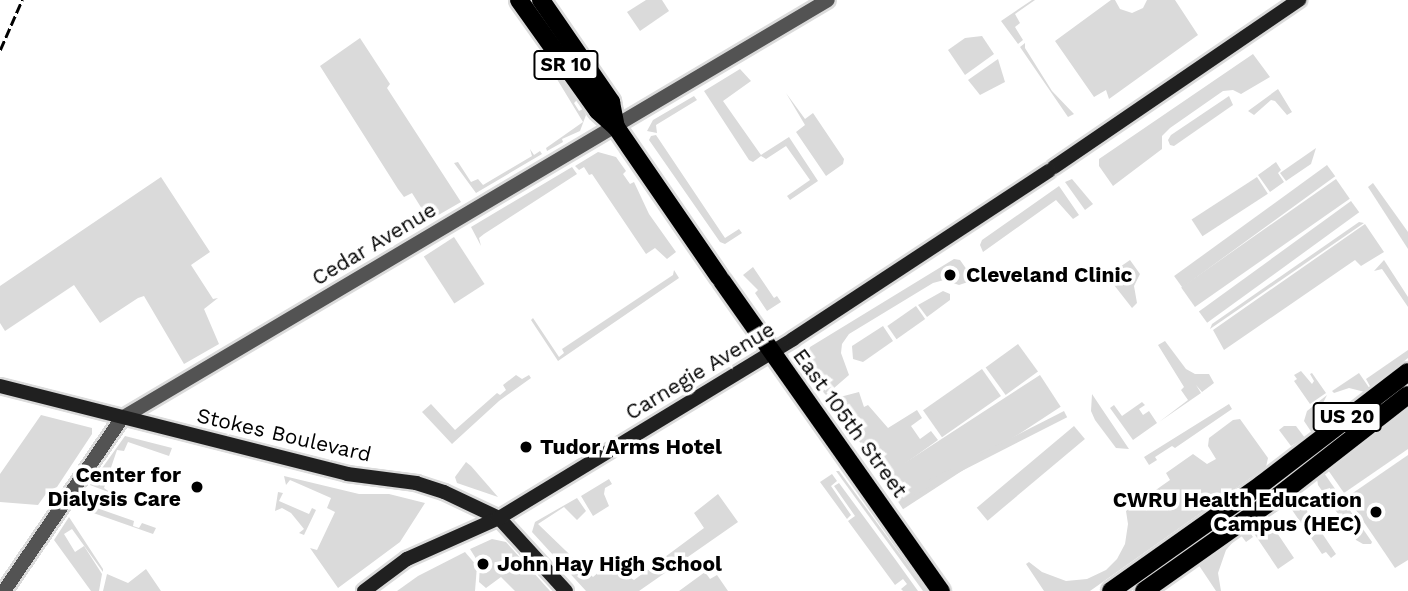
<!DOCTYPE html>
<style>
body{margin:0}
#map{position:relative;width:1408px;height:591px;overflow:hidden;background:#fff;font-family:"Work Sans",sans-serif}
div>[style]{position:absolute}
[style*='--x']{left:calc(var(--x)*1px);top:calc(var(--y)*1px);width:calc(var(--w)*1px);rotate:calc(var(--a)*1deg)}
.green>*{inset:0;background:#dadada;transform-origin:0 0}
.roads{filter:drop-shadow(2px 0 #dbdbdb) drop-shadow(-2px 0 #dbdbdb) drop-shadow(0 2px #dbdbdb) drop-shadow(0 -2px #dbdbdb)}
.tertiary>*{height:14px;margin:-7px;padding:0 7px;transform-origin:7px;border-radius:7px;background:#535353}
.secondary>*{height:14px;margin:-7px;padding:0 7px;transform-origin:7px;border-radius:7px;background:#202020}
.primary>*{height:18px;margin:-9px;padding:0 9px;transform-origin:9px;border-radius:9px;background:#000}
.rail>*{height:2.5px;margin-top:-1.25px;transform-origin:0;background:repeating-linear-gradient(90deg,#000 0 10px,transparent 0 13.5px)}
.dots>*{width:19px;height:19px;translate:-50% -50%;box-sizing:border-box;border:4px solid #fff;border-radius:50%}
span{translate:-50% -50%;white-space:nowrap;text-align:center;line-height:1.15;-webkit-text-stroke:7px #fff;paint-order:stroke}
.shield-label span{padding:2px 5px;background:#fff;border:2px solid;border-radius:5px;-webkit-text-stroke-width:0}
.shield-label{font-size:19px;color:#000;font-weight:700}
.street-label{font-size:21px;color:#000}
.poi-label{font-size:21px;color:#000;font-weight:700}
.left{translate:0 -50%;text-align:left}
.right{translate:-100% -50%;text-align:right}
</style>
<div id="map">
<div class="green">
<div style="clip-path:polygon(646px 0,662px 0,669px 11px,640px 31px,627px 12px)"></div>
<div style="clip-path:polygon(1032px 0,1035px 0,1015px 14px,1020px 23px,1015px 27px,1023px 40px,1018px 44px,1001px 21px)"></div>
<div style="clip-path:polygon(1111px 0,1115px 0,1120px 9px,1132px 13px,1143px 8px,1147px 0,1175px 0,1198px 35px,1109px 99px,1106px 90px,1094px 97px,1055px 41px)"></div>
<div style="clip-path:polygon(982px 36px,994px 54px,965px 75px,948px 50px,965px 38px)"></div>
<div style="clip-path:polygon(360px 38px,390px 84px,387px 88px,461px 202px,395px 240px,397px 235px,427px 217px,412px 193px,404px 197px,398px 189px,320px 66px)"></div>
<div style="clip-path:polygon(1025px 43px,1025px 48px,1052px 91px,1074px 114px,1068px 117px,1020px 47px)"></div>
<div style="clip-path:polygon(1253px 54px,1270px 77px,1241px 94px,1233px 90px,1223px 91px,1170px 128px,1162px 136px,1162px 149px,1113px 186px,1099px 166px,1099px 159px)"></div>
<div style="clip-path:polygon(998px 59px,1005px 82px,980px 95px,968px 80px)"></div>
<div style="clip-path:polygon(551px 65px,577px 100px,574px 103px,579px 111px,583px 109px,586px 115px,580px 131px,562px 139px,563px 142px,547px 151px,546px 148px,583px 122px,549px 66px)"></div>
<div style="clip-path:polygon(740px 69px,751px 81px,723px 101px,761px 155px,789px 137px,818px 181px,790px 200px,787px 196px,810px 180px,786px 146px,766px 159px,761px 156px,753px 162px,749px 160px,704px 91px)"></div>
<div style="clip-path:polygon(1278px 89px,1292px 112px,1287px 115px,1275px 101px,1271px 100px,1254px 115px,1248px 111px)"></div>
<div style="clip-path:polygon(786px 93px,805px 119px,813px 113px,844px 159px,843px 164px,826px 176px,796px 132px,805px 125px)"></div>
<div style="clip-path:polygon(694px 96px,697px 100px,656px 125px,657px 133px,647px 131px,653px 120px)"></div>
<div style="clip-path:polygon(1229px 96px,1233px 105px,1174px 146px,1170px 145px,1168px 140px,1171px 135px)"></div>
<div style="clip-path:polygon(656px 135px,725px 238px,739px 229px,742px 233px,725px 244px,720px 242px,649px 140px,651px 136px)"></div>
<div style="clip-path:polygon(1316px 148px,1311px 164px,1286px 181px,1280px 173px)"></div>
<div style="clip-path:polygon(530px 149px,534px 155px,540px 151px,542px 154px,476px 193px,454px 163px,458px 162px,471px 182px,478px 179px,483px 185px,532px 156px)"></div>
<div style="clip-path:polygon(598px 152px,616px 157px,626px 171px,623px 174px,630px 184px,634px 182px,649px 214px,676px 252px,667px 259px,655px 248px,646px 254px,592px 174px,589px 175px,584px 167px,579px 170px,575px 166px)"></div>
<div style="clip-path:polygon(1276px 162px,1281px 170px,1278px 173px,1284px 182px,1270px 192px,1258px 175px)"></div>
<div style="left:1327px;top:165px;width:14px;height:189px;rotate:54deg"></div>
<div style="clip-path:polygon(572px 167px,577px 174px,484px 234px,479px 238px,481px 246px,471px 227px)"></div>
<div style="clip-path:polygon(161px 177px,210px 252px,191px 265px,213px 299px,218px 298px,204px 309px,219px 344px,184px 364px,144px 296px,138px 298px,100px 323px,74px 285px,5px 331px,0 323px,0 286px)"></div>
<div style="left:1257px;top:177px;width:20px;height:78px;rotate:57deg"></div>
<div style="clip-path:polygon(1072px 179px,1093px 204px,1085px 210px,1065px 182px)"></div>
<div style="left:1336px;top:179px;width:24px;height:189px;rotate:55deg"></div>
<div style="clip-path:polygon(1373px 183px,1408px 232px,1408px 249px,1368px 187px)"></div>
<div style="clip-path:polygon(1059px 186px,1079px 215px,1073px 219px,1056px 200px,983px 252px,980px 245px,982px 240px)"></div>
<div style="left:1351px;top:201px;width:14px;height:188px;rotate:54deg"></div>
<div style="clip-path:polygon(1359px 222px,1364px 223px,1210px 329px,1212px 324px)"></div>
<div style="clip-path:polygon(1365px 224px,1384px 252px,1361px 266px,1355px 260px,1224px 350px,1213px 330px)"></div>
<div style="left:454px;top:237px;width:56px;height:36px;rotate:57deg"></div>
<div style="clip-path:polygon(954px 259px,960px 260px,972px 277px,968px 282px,959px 285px,944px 280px,933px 283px,849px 334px,842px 344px,841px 353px,849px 375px,826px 395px,824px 393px,804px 362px,810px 347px)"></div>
<div style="clip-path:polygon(1130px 260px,1140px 274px,1134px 286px,1137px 303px,1132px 308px,1107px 276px)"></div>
<div style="clip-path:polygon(1384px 260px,1408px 297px,1408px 307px,1382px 269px,1374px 271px)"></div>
<div style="clip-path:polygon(753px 267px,774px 298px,777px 296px,781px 302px,767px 311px,755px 293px,758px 290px,743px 275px)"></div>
<div style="clip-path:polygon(674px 270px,679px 278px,558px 361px,531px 320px,533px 318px,559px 357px,564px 353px,562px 349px,673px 275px)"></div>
<div style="clip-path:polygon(943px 291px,950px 294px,950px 300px,927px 317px,918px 305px)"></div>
<div style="left:916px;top:306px;width:16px;height:35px;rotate:55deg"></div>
<div style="clip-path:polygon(883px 326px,893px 341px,863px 362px,853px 359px,852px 346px)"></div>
<div style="clip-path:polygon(1165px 341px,1186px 369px,1195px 374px,1209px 374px,1214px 383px,1202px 392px,1196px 385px,1201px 393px,1159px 422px,1188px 400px,1181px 390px,1184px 387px,1158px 345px)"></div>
<div style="left:1018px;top:344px;width:34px;height:40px;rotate:54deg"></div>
<div style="clip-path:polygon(1408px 350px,1408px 358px,1371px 388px,1366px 379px)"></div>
<div style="left:982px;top:369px;width:33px;height:72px;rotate:55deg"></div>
<div style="clip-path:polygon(1301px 371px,1312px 384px,1314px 381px,1310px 374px,1312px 373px,1326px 393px,1310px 404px,1294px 381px,1297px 379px,1294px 375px)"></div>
<div style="clip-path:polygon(1359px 373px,1370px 389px,1365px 392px,1349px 388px,1334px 393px,1332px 391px)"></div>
<div style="clip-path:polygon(516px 375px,522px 379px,529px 375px,531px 378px,499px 401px,452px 444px,422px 412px,431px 404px,455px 430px,497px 393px,500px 395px,506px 390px,503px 385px)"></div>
<div style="left:1040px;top:375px;width:38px;height:188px;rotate:57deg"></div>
<div style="clip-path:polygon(859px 392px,864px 407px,868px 405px,888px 428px,917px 410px,922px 418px,911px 426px,920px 439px,931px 431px,938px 440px,886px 477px,835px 409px,840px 397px)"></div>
<div style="clip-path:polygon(1092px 394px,1102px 409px,1129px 449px,1116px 448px,1095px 420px,1091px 411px)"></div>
<div style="clip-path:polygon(1327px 395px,1318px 413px,1317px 429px,1312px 433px,1304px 421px,1307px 411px)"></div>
<div style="clip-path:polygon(1142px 402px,1145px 405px,1139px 409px,1143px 415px,1149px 411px,1157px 423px,1133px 440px,1110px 408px,1114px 405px,1122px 416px)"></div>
<div style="clip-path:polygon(1229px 404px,1232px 409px,1175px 448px,1172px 446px,1155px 457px,1157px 460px,1149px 465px,1144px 457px)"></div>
<div style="clip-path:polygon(1408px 408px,1408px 449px,1344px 493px,1328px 470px)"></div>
<div style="left:1064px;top:411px;width:7px;height:181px;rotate:63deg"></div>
<div style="clip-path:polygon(41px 415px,92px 428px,92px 434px,57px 487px,48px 491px,38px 505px,0 502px,0 474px)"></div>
<div style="clip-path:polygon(1240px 419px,1268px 458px,1266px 467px,1090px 591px,1044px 591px,1026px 564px,1029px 562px,1042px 572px,1066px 581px,1087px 579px,1106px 570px,1117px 559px,1125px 544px,1128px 524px,1126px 511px,1170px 480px,1166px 473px,1193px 454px,1207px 464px,1216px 459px,1208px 446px,1209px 438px,1233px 420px)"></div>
<div style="left:1074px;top:426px;width:17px;height:127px;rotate:50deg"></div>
<div style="clip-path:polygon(1284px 426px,1296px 426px,1305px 438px,1291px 446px,1279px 430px)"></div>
<div style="clip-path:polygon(125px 436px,172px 448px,169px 456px,128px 442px,124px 451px,117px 450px,104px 488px,111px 493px,90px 485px)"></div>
<div style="clip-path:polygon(1408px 455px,1408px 560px,1395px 568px,1347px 497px)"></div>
<div style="clip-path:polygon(466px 462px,471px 466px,498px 497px,457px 483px,455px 477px)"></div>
<div style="clip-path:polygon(836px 471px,839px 471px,927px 591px,923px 591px)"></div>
<div style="clip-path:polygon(1324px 473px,1372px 542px,1371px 544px,1363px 544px,1356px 540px,1318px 485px,1317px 479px)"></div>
<div style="clip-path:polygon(832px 474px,837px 481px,831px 486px,851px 515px,847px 519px,820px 482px)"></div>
<div style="clip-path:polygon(284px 476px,359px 494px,389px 494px,425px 503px,400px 542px,338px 588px,310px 548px,317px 550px,335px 512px,327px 508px,331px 498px,290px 480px,286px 485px)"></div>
<div style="clip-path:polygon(609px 479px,612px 484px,605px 488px,604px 494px,609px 506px,593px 516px,581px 496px)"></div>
<div style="clip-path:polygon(839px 483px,895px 559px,918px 591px,903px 591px,901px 589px,907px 584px,903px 579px,895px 585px,848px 521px,855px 516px,834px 486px)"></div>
<div style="clip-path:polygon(278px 492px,283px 493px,279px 501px,309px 514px,312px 508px,316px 510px,304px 535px,299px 533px,304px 529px,291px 513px,282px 508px,275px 511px)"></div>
<div style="clip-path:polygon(84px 494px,92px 499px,91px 506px,134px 521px,133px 526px,139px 528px,142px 523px,156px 528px,153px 534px,82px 509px,76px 506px)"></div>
<div style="clip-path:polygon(718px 494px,738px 522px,639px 591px,586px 591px,532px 532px,535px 522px,577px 498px,586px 511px,577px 520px,564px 507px,538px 524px,593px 577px,615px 558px,626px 575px,634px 580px,704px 528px,694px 513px)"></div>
<div style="clip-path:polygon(1291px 498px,1305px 508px,1336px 554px,1331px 558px,1326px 552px,1322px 554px,1288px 504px,1267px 518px,1294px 558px,1278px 569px,1249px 526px)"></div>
<div style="clip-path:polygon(69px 517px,103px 569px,103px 572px,72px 529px,64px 534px,75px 552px,84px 546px,102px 574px,99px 591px,91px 591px,54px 540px)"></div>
<div style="clip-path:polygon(1247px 528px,1253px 537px,1246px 542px,1240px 534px,1226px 550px,1218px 573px,1221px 591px,1216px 591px,1198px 564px,1199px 561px)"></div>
<div style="clip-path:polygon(492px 539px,506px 542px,550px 591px,515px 591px,501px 577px,486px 588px,479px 582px,480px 565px,470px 549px)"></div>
<div style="clip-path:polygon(465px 552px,477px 566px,475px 591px,397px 591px,418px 576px)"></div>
<div style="clip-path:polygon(146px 569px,161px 591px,103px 591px,107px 574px,128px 583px)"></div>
<div style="clip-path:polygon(705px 572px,710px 579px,717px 575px,728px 591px,679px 591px)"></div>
</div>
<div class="roads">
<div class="tertiary">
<div style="--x:4;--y:591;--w:209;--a:-55.7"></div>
<div style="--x:122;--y:418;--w:820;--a:-30.63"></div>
</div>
<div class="secondary">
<div style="--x:1054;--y:167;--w:297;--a:-34.3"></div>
<div style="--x:0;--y:386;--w:358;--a:14.2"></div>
<div style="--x:347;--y:474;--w:70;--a:7.4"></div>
<div style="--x:416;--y:483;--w:29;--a:18"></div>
<div style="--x:444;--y:492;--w:61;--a:25.3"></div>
<div style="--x:499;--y:518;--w:99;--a:47.5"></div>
<div style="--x:364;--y:591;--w:54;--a:-36.7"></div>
<div style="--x:407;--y:559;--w:101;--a:-24"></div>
<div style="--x:499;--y:518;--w:344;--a:-31.3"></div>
<div style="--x:793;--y:339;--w:306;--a:-33.3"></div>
</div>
<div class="primary">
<div style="--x:519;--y:0;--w:136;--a:54.6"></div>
<div style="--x:598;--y:111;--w:24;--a:42"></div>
<div style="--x:616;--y:127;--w:182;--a:55.5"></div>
<div style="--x:541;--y:0;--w:124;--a:55.5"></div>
<div style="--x:611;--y:102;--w:25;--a:79"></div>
<div style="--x:722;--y:281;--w:380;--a:54.8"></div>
<div style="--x:1111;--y:591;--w:185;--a:-35.3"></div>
<div style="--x:1262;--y:484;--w:184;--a:-37.5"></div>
<div style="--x:1144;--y:591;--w:158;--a:-35.2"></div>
<div style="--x:1273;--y:500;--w:171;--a:-37.9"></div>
</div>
</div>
<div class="rail">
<div style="--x:0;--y:50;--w:55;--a:-66.3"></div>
</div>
<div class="dots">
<div style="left:950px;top:275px;background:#000"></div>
<div style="left:526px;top:447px;background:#000"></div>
<div style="left:197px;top:487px;background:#000"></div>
<div style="left:1376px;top:512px;background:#000"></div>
<div style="left:483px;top:564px;background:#000"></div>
</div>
<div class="shield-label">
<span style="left:566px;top:65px">SR 10</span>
<span style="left:1347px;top:417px">US 20</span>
</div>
<div class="street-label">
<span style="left:374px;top:244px;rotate:-31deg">Cedar Avenue</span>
<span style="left:700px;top:371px;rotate:-31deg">Carnegie Avenue</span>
<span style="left:850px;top:423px;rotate:54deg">East 105th Street</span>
<span style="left:284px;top:435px;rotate:13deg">Stokes Boulevard</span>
</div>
<div class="poi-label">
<span class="left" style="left:966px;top:275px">Cleveland Clinic</span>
<span class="left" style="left:540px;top:447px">Tudor Arms Hotel</span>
<span class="right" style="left:181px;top:487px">Center for<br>Dialysis Care</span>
<span class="right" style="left:1362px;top:512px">CWRU Health Education<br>Campus (HEC)</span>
<span class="left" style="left:497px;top:564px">John Hay High School</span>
</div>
</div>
